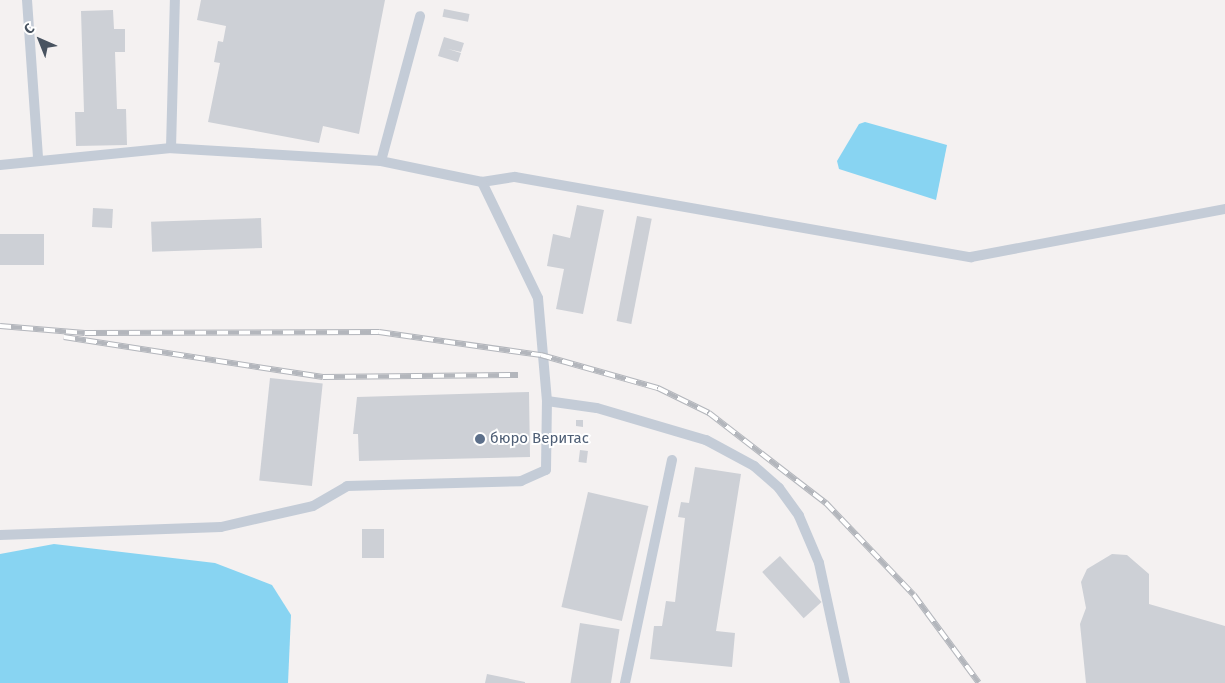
<!DOCTYPE html>
<meta charset="utf-8">
<style>
body{margin:0}
#map{position:relative;width:1225px;height:683px;overflow:hidden;background:#f4f1f1;font-family:"Fira Sans",sans-serif}
div>[style]{position:absolute}
[style*='--x']{left:calc(var(--x)*1px);top:calc(var(--y)*1px);width:calc(var(--w)*1px);rotate:calc(var(--a)*1deg)}
.water>*{inset:0;background:#88d4f2}
.building>*{inset:0;background:#cdd0d6;transform-origin:0 0}
.service>*{height:10px;margin:-5px;padding:0 5px;transform-origin:5px;border-radius:5px;background:#c4ccd7}
.rail>*{height:5.5px;margin-top:-2.75px;transform-origin:0;background:repeating-linear-gradient(90deg,#fff 0 11px,#b3b6bc 0 22px);box-sizing:border-box;border-block:1px solid #b3b6bc}
.dots>*{width:14px;height:14px;translate:-50% -50%;box-sizing:border-box;border:2px solid #fff;border-radius:50%}
span{translate:-50% -50%;white-space:nowrap;text-align:center;line-height:1.15;-webkit-text-stroke:4px #fff;paint-order:stroke}
.service-label{font-size:15px;color:#4e5e75}
.left{translate:0 -50%;text-align:left}
.north{position:absolute;left:15px;top:15px;width:50px;height:50px;-webkit-text-stroke:4px #fff;paint-order:stroke;rotate:316deg;font-size:14px;font-weight:700;line-height:20px;text-align:center;color:#485360}
.north::after{content:'';display:block;margin:auto;width:18px;height:22px;background:#485360;clip-path:polygon(50% 0,100% 100%,50% 72%,0 100%)}
</style>
<div id="map">
<div class="water">
<div style="clip-path:polygon(865px 122px,947px 145px,936px 200px,839px 169px,837px 161px,859px 124px)"></div>
<div style="clip-path:polygon(54px 544px,215px 563px,272px 585px,291px 615px,288px 683px,0 683px,0 554px)"></div>
</div>
<div class="building">
<div style="clip-path:polygon(201px 0,385px 0,359px 134px,323px 126px,319px 143px,208px 122px,220px 63px,214px 62px,218px 41px,223px 42px,226px 26px,197px 20px)"></div>
<div style="left:444px;top:9px;width:26px;height:8px;rotate:11deg"></div>
<div style="clip-path:polygon(113px 10px,114px 29px,125px 29px,125px 52px,115px 52px,117px 109px,126px 109px,127px 145px,76px 146px,75px 112px,84px 112px,81px 11px)"></div>
<div style="clip-path:polygon(444px 37px,464px 43px,461px 52px,448px 49px,461px 53px,458px 62px,438px 56px)"></div>
<div style="clip-path:polygon(577px 205px,604px 210px,583px 314px,556px 309px,564px 269px,547px 266px,553px 234px,570px 238px)"></div>
<div style="left:93px;top:208px;width:20px;height:19px;rotate:3deg"></div>
<div style="left:637px;top:216px;width:15px;height:107px;rotate:11deg"></div>
<div style="left:261px;top:218px;width:30px;height:110px;rotate:88deg"></div>
<div style="left:44px;top:234px;width:31px;height:44px;rotate:90deg"></div>
<div style="left:270px;top:378px;width:53px;height:103px;rotate:6deg"></div>
<div style="clip-path:polygon(529px 392px,530px 457px,359px 461px,358px 434px,353px 434px,357px 397px)"></div>
<div style="clip-path:polygon(576px 420px,583px 420px,583px 427px,576px 426px)"></div>
<div style="left:580px;top:450px;width:8px;height:12px;rotate:7deg"></div>
<div style="clip-path:polygon(695px 467px,741px 474px,716px 631px,735px 633px,732px 667px,650px 659px,654px 626px,662px 626px,666px 601px,675px 602px,685px 518px,678px 517px,681px 502px,689px 503px)"></div>
<div style="left:588px;top:492px;width:62px;height:118px;rotate:13deg"></div>
<div style="left:362px;top:529px;width:22px;height:29px"></div>
<div style="clip-path:polygon(1112px 554px,1127px 555px,1149px 574px,1149px 604px,1225px 626px,1225px 683px,1086px 683px,1080px 624px,1086px 608px,1081px 582px,1087px 569px)"></div>
<div style="left:780px;top:556px;width:62px;height:24px;rotate:48deg"></div>
<div style="left:580px;top:623px;width:40px;height:61px;rotate:9deg"></div>
<div style="clip-path:polygon(487px 674px,525px 682px,525px 683px,485px 683px)"></div>
</div>
<div class="service">
<div style="--x:27;--y:0;--w:159;--a:86"></div>
<div style="--x:381;--y:161;--w:150;--a:-74.9"></div>
<div style="--x:0;--y:165;--w:172;--a:-5.7"></div>
<div style="--x:482;--y:182;--w:33;--a:-9"></div>
<div style="--x:515;--y:177;--w:463;--a:10"></div>
<div style="--x:971;--y:257;--w:258;--a:-10.7"></div>
<div style="--x:547;--y:401;--w:50;--a:8"></div>
<div style="--x:597;--y:408;--w:114;--a:16.4"></div>
<div style="--x:706;--y:440;--w:55;--a:28.4"></div>
<div style="--x:754;--y:466;--w:33;--a:41"></div>
<div style="--x:779;--y:488;--w:34;--a:54"></div>
<div style="--x:799;--y:516;--w:51;--a:66.9"></div>
<div style="--x:819;--y:563;--w:123;--a:77.8"></div>
<div style="--x:0;--y:535;--w:221;--a:-2.1"></div>
<div style="--x:221;--y:527;--w:94;--a:-12.9"></div>
<div style="--x:313;--y:506;--w:39;--a:-30"></div>
<div style="--x:347;--y:486;--w:174;--a:-1.6"></div>
<div style="--x:521;--y:481;--w:27;--a:-24"></div>
<div style="--x:546;--y:470;--w:69;--a:-89.2"></div>
<div style="--x:547;--y:401;--w:103;--a:-95"></div>
<div style="--x:538;--y:298;--w:129;--a:-115.8"></div>
<div style="--x:482;--y:182;--w:103;--a:-168.3"></div>
<div style="--x:381;--y:161;--w:210;--a:-176.5"></div>
<div style="--x:171;--y:148;--w:148;--a:-88.5"></div>
<div style="--x:625;--y:683;--w:228;--a:-78.1"></div>
</div>
<div class="rail">
<div style="--x:0;--y:326;--w:85;--a:4.7"></div>
<div style="--x:85;--y:333;--w:294;--a:-0.2"></div>
<div style="--x:379;--y:332;--w:164;--a:8.1"></div>
<div style="--x:541;--y:355;--w:122;--a:15.8"></div>
<div style="--x:658;--y:388;--w:57;--a:26.1"></div>
<div style="--x:709;--y:413;--w:148;--a:37.6"></div>
<div style="--x:826;--y:503;--w:127;--a:46.3"></div>
<div style="--x:914;--y:595;--w:109;--a:53.5"></div>
<div style="--x:64;--y:337;--w:262;--a:8.8"></div>
<div style="--x:323;--y:377;--w:195;--a:-0.6"></div>
</div>
<div class="dots">
<div style="left:480px;top:439px;background:#5c6f8a"></div>
</div>
<div class="service-label">
<span class="left" style="left:490px;top:439px">бюро Веритас</span>
</div>
<div class="north">С</div>
</div>
